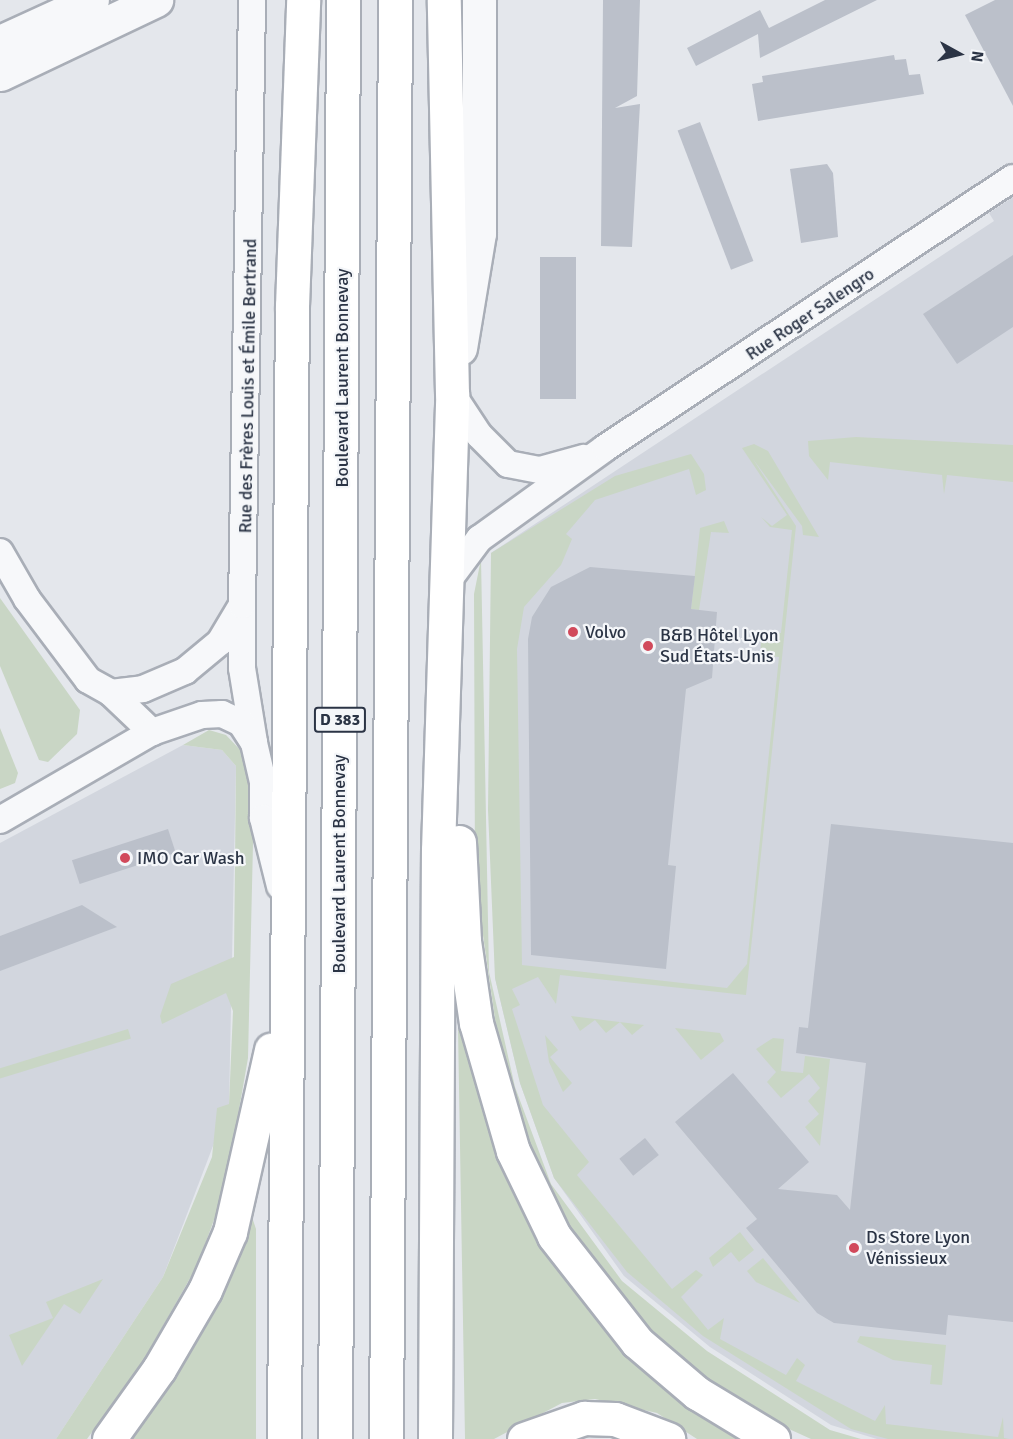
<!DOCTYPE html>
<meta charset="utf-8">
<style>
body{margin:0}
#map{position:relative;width:1013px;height:1439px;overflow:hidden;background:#e4e7ec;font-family:Signika,sans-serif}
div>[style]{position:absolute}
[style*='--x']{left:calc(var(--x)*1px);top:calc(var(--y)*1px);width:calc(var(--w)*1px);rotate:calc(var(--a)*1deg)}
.built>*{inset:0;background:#d2d6de}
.green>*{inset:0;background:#c9d6c5;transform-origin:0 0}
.building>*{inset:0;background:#bbc0ca;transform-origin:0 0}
.roads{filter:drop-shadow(2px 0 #a9aeb7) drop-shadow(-2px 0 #a9aeb7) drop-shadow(0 2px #a9aeb7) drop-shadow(0 -2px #a9aeb7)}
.minor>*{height:26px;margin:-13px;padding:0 13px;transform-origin:13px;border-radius:13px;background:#f7f8fa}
.tertiary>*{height:33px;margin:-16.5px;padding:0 16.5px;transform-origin:16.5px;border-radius:16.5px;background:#f7f8fa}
.trunk>*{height:33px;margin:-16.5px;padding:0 16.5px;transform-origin:16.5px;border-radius:16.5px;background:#fff}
.dots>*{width:16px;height:16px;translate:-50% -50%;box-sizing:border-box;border:3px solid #f4f6f9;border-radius:50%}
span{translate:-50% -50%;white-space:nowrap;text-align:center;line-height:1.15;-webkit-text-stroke:4.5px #f4f6f9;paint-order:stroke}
.shield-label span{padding:2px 4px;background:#f4f6f9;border:2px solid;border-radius:4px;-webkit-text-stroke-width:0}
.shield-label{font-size:16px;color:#2b3445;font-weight:700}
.street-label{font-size:18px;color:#2b3445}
.poi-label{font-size:18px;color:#2b3445}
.left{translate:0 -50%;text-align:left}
.north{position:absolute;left:929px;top:24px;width:60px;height:60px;-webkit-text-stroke:4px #f4f6f9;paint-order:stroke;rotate:98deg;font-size:16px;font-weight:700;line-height:24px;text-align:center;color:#2b3445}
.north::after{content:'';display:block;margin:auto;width:21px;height:27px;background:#2b3445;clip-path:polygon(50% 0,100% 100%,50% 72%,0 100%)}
</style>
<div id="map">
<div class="built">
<div style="clip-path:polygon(1013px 197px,1013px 1439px,877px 1439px,831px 1425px,710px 1347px,624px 1276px,554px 1178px,520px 1083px,495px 978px,491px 553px,994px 221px,989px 213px)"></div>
<div style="clip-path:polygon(183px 745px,222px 750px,236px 766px,229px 1104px,163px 1277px,60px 1433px,56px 1439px,0 1439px,0 843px)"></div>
</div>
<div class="green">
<div style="clip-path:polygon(856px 437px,1013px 445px,1013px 482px,947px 475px,944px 494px,942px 475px,830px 462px,828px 480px,809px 456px,808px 441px)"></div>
<div style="clip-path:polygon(754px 444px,768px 451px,819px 537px,803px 535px,802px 526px,753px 459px,796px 526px,746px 995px,560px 975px,556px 1004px,538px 977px,512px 989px,520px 1005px,512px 1009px,543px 1105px,589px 1162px,577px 1175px,672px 1289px,696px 1270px,703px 1275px,681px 1297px,708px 1330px,724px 1318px,720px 1339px,786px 1375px,797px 1358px,805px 1365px,796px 1381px,875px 1421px,885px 1405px,886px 1424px,998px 1437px,1003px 1417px,1004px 1438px,1009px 1439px,888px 1439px,851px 1429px,703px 1336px,627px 1272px,554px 1178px,520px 1083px,495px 978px,488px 810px,491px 553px,615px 476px,691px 454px,704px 474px,706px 490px,696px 495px,689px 469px,595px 500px,566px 534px,572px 539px,561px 565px,524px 607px,517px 649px,522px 965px,727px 988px,747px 964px,779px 657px,760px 655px,762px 632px,781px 633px,792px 530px,770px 527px,761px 517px,772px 526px,787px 515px,742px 448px)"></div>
<div style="clip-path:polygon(724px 521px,729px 533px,711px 532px,699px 610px,691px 609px,700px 528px)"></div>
<div style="clip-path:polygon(481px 559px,489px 972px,515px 1087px,551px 1184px,622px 1281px,707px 1351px,830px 1430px,861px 1439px,811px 1439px,789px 1429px,698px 1374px,655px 1338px,571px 1234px,534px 1159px,502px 1068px,475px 879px,474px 594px)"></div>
<div style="clip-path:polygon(0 598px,80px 710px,77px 734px,48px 762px,39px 760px,0 666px)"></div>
<div style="clip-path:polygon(0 728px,18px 773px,15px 783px,0 789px)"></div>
<div style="clip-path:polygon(209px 730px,226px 735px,245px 755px,254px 801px,248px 1058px,225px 1190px,197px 1266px,142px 1363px,87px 1439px,56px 1439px,163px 1277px,212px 1157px,217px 1108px,229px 1104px,233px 1011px,226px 993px,162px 1024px,160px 1016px,171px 984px,234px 957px,236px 766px,222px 750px,183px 745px)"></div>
<div style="clip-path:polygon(571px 1016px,644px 1025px,632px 1035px,620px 1022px,606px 1033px,595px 1020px,580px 1031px)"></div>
<div style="clip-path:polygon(458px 1028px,525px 1202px,753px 1439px,697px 1439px,657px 1413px,595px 1399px,562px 1403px,494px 1439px,465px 1439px)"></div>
<div style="clip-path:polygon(675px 1028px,720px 1033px,724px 1041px,701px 1060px)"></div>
<div style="left:128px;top:1029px;width:10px;height:137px;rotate:73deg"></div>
<div style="clip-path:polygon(545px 1035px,558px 1050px,550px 1057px,572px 1083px,563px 1092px,549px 1062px)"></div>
<div style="clip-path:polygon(773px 1038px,784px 1039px,781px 1071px,803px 1073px,805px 1056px,830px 1059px,820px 1146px,805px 1127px,819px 1114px,808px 1101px,820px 1088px,809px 1074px,781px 1098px,767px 1082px,776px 1072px,756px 1049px)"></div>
<div style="clip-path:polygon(250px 1211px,256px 1229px,256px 1439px,122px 1439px)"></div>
<div style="clip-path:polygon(740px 1232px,754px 1250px,739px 1262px,731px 1252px,713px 1267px,709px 1258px)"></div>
<div style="clip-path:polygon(763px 1258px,800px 1303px,756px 1282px,747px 1271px)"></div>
<div style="clip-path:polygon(103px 1279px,80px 1314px,64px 1304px,22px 1366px,9px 1335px,53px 1318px,46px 1302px)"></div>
<div style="clip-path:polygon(860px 1336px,946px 1345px,942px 1385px,930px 1384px,932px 1365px,893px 1360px,857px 1342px)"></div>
</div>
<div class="building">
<div style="clip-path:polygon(603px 0,640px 0,637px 96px,615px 108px,640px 104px,632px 247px,601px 246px)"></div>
<div style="clip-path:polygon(825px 0,877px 0,760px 58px,758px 34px,696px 66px,687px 48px,760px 10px,769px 28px)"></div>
<div style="clip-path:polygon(995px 0,1013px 0,1013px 106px,965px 15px)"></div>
<div style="clip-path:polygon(894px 55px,895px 60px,906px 59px,909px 75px,920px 74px,924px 94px,758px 121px,752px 84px,763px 82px,762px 76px)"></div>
<div style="left:700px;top:122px;width:149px;height:24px;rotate:69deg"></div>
<div style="clip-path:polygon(827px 164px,833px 173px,838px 237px,801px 243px,790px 169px)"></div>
<div style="clip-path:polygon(1013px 255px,1013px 327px,957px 364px,923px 314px)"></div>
<div style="left:540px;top:257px;width:36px;height:142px"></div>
<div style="clip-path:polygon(590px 567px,695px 576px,691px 609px,717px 612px,712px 678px,686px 689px,668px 865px,676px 866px,666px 969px,531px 955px,528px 639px,532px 617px,551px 587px)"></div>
<div style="clip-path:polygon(831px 824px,1013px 843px,1013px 1322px,948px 1315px,946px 1335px,834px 1323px,817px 1313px,746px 1228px,757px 1219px,675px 1122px,733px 1073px,809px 1162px,778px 1189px,837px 1195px,850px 1210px,866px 1063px,796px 1053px,799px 1027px,808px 1028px)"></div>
<div style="left:168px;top:829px;width:25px;height:101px;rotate:72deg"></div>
<div style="clip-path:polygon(82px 905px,117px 927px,0 971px,0 936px)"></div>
<div style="left:645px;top:1138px;width:22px;height:33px;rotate:51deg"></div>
</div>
<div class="roads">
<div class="minor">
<div style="--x:452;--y:394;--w:49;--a:56.6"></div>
<div style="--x:479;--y:435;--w:41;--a:45"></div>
<div style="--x:508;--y:464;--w:33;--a:11"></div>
<div style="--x:540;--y:470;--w:45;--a:-15.6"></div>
<div style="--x:0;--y:552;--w:54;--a:60.1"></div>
<div style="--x:27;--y:599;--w:101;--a:53"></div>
<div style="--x:88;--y:680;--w:26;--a:29"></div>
<div style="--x:111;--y:693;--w:57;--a:43.6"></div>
<div style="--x:450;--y:578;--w:49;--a:-53.4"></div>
<div style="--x:479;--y:539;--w:155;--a:-35.8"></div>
<div style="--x:605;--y:448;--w:489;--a:-33.5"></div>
<div style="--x:242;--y:605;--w:63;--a:90"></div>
<div style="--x:242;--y:668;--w:75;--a:80.8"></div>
<div style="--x:111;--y:693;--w:32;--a:-7"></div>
<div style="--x:143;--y:689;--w:46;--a:-23.2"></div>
<div style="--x:185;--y:671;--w:45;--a:-39.6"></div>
<div style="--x:220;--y:642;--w:43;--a:-59.3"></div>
<div style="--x:242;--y:605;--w:605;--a:-89.05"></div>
<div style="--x:0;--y:820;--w:176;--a:-30.1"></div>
<div style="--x:152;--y:732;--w:53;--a:-18.8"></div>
<div style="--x:202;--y:715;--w:20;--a:-3"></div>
<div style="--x:222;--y:714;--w:21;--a:25"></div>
<div style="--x:241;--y:723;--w:24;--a:57"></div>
<div style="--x:254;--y:743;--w:40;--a:77"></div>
<div style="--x:263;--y:782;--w:36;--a:90"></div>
<div style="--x:263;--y:818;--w:70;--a:76"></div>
</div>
<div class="tertiary">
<div style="--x:0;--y:42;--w:101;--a:-24.5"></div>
<div style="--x:0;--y:74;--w:173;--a:-25.4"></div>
<div style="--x:460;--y:348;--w:117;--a:-80.6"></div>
<div style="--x:479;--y:233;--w:233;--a:-90"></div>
</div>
<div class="trunk">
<div style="--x:459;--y:842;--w:99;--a:87.1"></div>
<div style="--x:464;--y:941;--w:83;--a:81.7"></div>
<div style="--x:476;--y:1023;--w:133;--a:73.9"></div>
<div style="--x:513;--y:1151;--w:94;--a:64.2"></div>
<div style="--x:554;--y:1236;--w:135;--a:51.9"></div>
<div style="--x:637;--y:1342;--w:79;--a:40.4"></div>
<div style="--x:697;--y:1393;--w:89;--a:31.2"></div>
<div style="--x:109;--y:1439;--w:86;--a:-54.5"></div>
<div style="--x:159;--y:1369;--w:91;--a:-59.8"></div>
<div style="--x:205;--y:1290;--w:63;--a:-66.7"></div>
<div style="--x:230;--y:1232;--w:187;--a:-77.3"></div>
<div style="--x:284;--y:1439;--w:1133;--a:-89.6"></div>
<div style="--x:292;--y:306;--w:306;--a:-87.9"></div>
<div style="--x:335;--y:1439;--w:1439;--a:-89.68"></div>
<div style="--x:386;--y:1439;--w:1439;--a:-89.64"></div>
<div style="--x:435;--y:1439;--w:589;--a:-89.71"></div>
<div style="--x:438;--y:850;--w:456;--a:-88.2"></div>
<div style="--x:452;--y:394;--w:394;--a:-91.2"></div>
<div style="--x:524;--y:1439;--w:64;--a:-19.3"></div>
<div style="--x:584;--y:1418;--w:31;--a:2"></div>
<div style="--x:615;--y:1419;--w:57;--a:20.7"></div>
</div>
</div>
<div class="dots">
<div style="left:573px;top:632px;background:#d1495b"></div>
<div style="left:648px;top:646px;background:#d1495b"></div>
<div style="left:125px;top:858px;background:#d1495b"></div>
<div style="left:854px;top:1248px;background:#d1495b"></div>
</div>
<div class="shield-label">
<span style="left:340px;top:720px">D 383</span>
</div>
<div class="street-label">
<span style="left:810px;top:314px;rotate:-34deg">Rue Roger Salengro</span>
<span style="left:342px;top:378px;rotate:-90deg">Boulevard Laurent Bonnevay</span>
<span style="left:248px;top:386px;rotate:-89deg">Rue des Frères Louis et Émile Bertrand</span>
<span style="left:339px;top:864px;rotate:-90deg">Boulevard Laurent Bonnevay</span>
</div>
<div class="poi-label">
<span class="left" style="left:585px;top:632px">Volvo</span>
<span class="left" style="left:660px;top:646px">B&amp;B Hôtel Lyon<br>Sud États-Unis</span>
<span class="left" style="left:137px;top:858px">IMO Car Wash</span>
<span class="left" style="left:866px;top:1248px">Ds Store Lyon<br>Vénissieux</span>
</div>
<div class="north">N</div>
</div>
